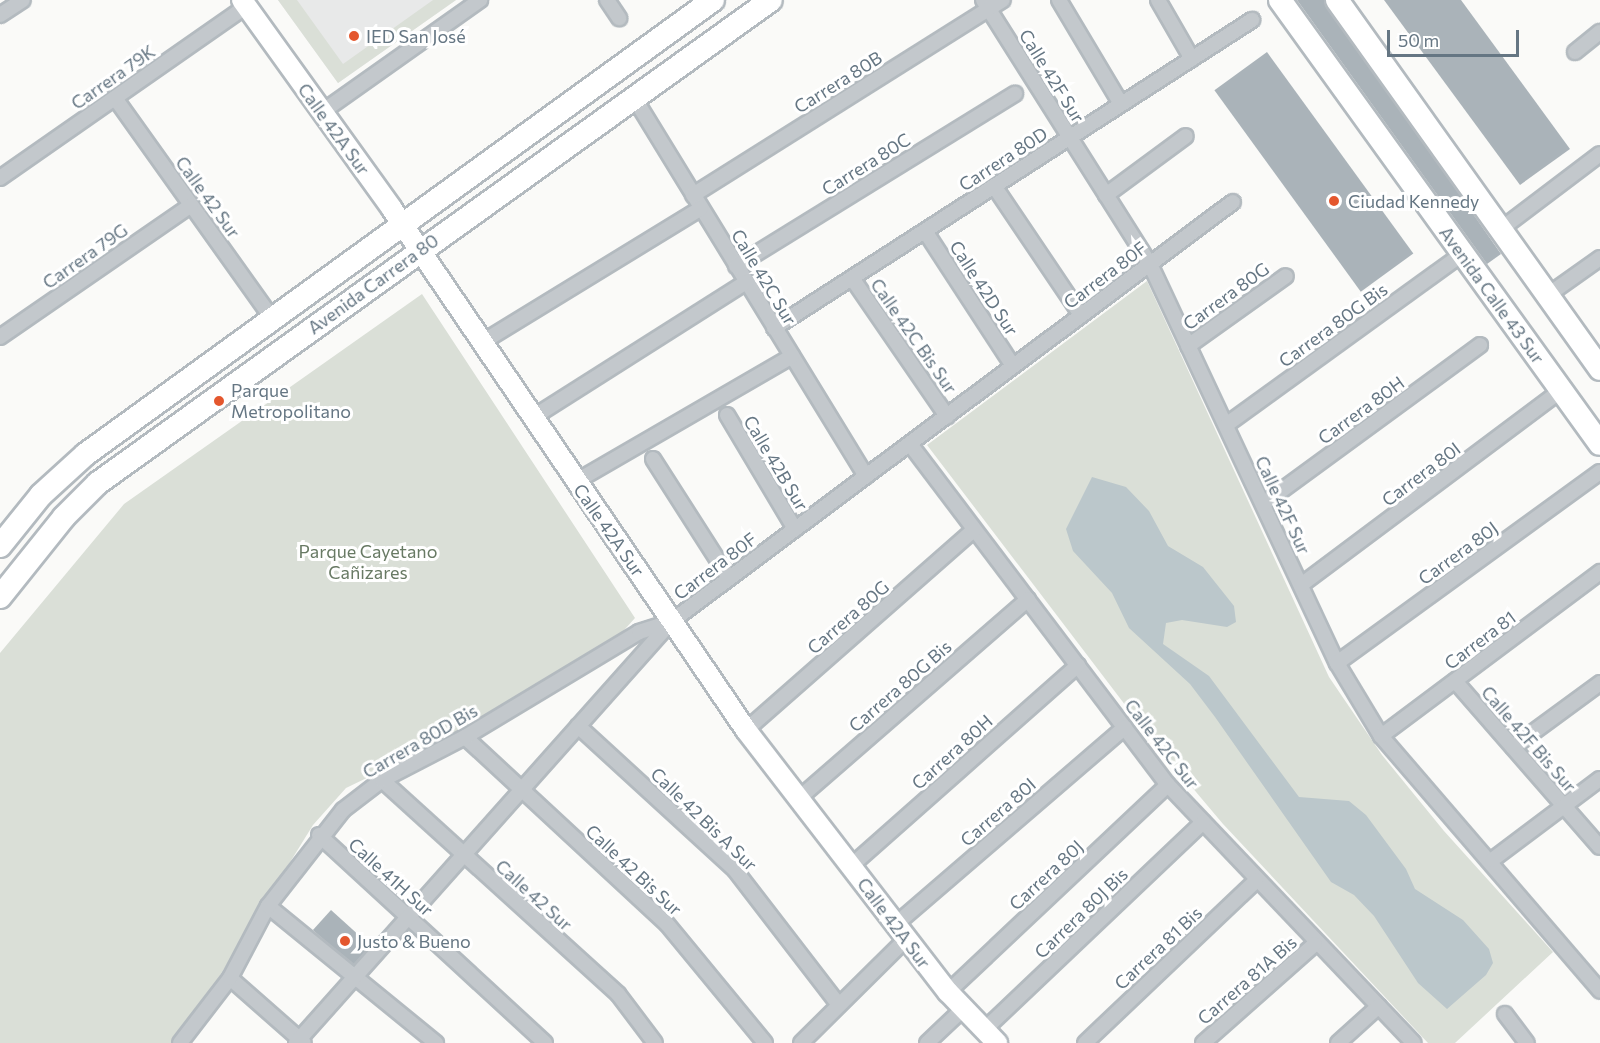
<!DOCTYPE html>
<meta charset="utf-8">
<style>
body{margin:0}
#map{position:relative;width:1600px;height:1043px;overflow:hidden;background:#fafaf8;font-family:Commissioner,sans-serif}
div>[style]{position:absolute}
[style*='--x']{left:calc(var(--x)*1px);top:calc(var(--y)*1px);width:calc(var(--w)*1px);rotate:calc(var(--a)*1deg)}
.built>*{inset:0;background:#e8e9e9}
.green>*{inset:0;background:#dadfd7}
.water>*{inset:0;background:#bbc7cb}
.building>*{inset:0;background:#aab3b9;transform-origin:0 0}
.roads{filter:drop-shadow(2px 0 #b3babf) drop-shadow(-2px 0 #b3babf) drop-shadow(0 2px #b3babf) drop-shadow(0 -2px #b3babf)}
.street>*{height:14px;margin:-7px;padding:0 7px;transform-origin:7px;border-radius:7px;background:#c3c8cc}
.secondary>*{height:20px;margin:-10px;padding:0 10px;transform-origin:10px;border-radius:10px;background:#fff}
.primary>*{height:22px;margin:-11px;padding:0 11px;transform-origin:11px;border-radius:11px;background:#fff}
.dots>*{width:16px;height:16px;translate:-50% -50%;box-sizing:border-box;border:3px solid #fff;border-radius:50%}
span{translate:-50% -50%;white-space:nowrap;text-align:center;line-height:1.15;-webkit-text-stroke:6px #fff;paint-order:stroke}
.poi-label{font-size:18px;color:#657683}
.left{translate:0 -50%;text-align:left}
.street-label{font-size:18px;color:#657683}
.park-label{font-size:18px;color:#687a64}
.scale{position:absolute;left:1387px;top:30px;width:132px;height:27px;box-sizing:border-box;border:3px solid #657683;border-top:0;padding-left:8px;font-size:18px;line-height:21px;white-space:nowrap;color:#657683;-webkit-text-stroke:4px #fff;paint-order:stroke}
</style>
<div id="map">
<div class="built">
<div style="clip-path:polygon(278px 0,456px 0,338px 83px)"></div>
</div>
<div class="green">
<div style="clip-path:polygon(278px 0,297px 0,343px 64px,433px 0,456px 0,338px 83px)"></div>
<div style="clip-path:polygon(1147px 281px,1329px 677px,1382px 755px,1444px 831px,1553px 952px,1455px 1043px,1428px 1043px,1223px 824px,1148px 735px,927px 445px)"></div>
<div style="clip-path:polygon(422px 294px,635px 618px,617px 638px,491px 718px,346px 788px,313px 825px,205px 1000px,172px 1043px,0 1043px,0 653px,124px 504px)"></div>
</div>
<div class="water">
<div style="clip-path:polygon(1092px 477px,1126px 487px,1149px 511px,1168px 546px,1203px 567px,1234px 606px,1236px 622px,1227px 627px,1182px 620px,1166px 623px,1163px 644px,1209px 676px,1299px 797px,1349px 801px,1366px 815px,1406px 869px,1415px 889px,1463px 920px,1489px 949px,1493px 963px,1486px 975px,1447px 1009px,1418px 983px,1374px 916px,1354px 895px,1331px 882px,1215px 717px,1190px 684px,1129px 628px,1112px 593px,1073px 551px,1066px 529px)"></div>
</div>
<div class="building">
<div style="clip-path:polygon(1297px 0,1324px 0,1501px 254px,1487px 264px)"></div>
<div style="clip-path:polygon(1384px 0,1461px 0,1570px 149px,1520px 185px)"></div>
<div style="left:1267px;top:52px;width:249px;height:65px;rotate:54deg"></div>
<div style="left:331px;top:910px;width:54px;height:27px;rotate:42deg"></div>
</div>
<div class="roads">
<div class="street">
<div style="--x:607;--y:0;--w:22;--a:56"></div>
<div style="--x:983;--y:0;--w:312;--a:57.7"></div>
<div style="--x:1150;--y:264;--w:441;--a:64.9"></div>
<div style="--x:1337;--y:663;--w:85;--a:58.9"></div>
<div style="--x:1381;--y:736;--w:336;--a:49.3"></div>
<div style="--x:1059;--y:0;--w:121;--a:59.2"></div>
<div style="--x:1158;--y:0;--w:68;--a:60"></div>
<div style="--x:0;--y:15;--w:27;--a:-33"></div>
<div style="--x:1575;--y:52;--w:32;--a:-39"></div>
<div style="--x:633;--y:96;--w:446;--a:58.5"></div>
<div style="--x:115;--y:98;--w:270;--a:54.5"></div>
<div style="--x:322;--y:112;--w:194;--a:-35.3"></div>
<div style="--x:0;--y:178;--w:301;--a:-34.9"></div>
<div style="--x:994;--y:186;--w:156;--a:56"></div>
<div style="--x:693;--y:195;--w:366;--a:-32.2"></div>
<div style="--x:1106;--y:195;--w:99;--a:-36.4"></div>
<div style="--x:1501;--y:229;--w:124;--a:-37.1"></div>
<div style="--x:925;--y:231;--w:161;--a:56.9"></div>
<div style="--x:736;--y:266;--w:328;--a:-31.7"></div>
<div style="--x:852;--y:278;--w:168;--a:55.5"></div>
<div style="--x:1548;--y:295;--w:64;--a:-35.4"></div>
<div style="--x:774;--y:328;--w:569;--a:-32.8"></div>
<div style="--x:0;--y:337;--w:232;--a:-34.6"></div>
<div style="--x:481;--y:343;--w:258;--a:-31.5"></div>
<div style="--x:1188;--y:346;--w:120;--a:-35.5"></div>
<div style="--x:727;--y:415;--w:133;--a:59.2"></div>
<div style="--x:532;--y:418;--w:254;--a:-32.4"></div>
<div style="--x:1226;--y:425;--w:291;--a:-35.9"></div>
<div style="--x:910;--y:444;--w:428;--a:52.9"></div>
<div style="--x:1168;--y:785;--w:356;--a:46.4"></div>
<div style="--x:653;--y:459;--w:141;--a:57.4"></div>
<div style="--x:575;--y:482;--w:251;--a:-30.1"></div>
<div style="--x:1263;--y:504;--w:269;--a:-36.2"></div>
<div style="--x:1301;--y:585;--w:326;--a:-36.8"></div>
<div style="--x:1337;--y:663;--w:325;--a:-36"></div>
<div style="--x:1455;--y:681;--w:220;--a:48.9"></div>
<div style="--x:578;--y:726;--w:213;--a:42.5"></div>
<div style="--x:735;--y:870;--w:170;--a:52.4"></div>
<div style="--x:746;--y:730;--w:303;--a:-41.3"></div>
<div style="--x:1381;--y:736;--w:274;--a:-36.8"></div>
<div style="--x:465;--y:737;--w:275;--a:42.8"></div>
<div style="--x:667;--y:924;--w:154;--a:50.5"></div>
<div style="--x:1513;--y:747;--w:108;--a:-36.3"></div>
<div style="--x:382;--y:780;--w:319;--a:42.2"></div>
<div style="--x:618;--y:994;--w:61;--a:52.9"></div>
<div style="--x:797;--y:800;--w:306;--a:-41"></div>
<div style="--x:319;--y:835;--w:307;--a:42.6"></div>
<div style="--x:1492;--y:860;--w:135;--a:-36.9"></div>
<div style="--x:851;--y:866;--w:303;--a:-41.5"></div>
<div style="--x:268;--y:906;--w:217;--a:39.2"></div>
<div style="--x:895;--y:925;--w:303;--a:-40.7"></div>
<div style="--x:230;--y:978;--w:98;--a:41.3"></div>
<div style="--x:948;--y:992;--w:302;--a:-43.3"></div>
<div style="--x:1505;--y:1014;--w:36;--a:53"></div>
<div style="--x:984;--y:1030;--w:302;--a:-43.5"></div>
<div style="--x:180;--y:1043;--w:82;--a:-52.4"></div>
<div style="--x:230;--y:978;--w:81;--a:-62.2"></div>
<div style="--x:268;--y:906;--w:122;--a:-52"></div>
<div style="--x:343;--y:810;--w:49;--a:-37.6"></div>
<div style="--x:382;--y:780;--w:93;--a:-27.4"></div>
<div style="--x:465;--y:737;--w:203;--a:-31.1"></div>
<div style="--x:639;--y:632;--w:33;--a:-18"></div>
<div style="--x:296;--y:1043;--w:565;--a:-48.3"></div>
<div style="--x:672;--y:621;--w:700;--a:-36.76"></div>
<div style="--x:801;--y:1043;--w:148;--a:-44.7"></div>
<div style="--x:927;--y:1043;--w:50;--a:-43.4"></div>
<div style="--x:1085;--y:1043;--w:236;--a:-43.5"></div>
<div style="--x:1203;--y:1043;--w:149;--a:-41.5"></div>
<div style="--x:1338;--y:1043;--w:55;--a:-42.1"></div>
</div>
<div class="secondary">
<div style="--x:242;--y:0;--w:257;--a:54.3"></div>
<div style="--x:392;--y:209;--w:630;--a:55.81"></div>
<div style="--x:746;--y:730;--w:331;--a:52.4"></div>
<div style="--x:948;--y:992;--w:71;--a:46.1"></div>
</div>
<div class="primary">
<div style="--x:1280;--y:0;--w:547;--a:54.22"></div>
<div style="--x:1337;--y:0;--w:453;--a:54.5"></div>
<div style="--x:0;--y:546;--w:65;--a:-51.2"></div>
<div style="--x:41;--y:495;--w:61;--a:-42.3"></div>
<div style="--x:86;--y:454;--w:774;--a:-35.91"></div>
<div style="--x:0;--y:597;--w:102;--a:-51.3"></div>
<div style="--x:64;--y:517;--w:48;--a:-45"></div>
<div style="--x:98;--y:483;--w:828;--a:-35.67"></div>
</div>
</div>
<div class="dots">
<div style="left:354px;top:36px;background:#e4572e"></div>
<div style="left:1334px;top:201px;background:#e4572e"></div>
<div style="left:219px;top:401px;background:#e4572e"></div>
<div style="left:345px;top:941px;background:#e4572e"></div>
</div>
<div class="poi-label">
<span class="left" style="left:366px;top:36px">IED San José</span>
<span class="left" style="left:1348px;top:201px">Ciudad Kennedy</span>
<span class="left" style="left:231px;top:401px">Parque<br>Metropolitano</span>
<span class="left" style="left:357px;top:941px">Justo &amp; Bueno</span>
</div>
<div class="street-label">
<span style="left:1052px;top:76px;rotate:58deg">Calle 42F Sur</span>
<span style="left:113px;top:77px;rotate:-35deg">Carrera 79K</span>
<span style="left:838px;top:82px;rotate:-32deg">Carrera 80B</span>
<span style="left:334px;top:129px;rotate:54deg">Calle 42A Sur</span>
<span style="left:1003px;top:159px;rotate:-33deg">Carrera 80D</span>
<span style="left:866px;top:164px;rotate:-32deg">Carrera 80C</span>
<span style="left:208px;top:197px;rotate:54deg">Calle 42 Sur</span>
<span style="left:85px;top:256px;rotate:-35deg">Carrera 79G</span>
<span style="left:1105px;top:275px;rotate:-37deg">Carrera 80F</span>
<span style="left:764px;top:277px;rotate:59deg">Calle 42C Sur</span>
<span style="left:373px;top:284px;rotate:-36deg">Avenida Carrera 80</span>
<span style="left:984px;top:288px;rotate:57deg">Calle 42D Sur</span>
<span style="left:1492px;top:295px;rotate:54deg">Avenida Calle 43 Sur</span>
<span style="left:1226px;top:296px;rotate:-36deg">Carrera 80G</span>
<span style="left:1333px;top:325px;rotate:-36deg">Carrera 80G Bis</span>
<span style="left:914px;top:336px;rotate:55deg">Calle 42C Bis Sur</span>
<span style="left:1361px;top:410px;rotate:-36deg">Carrera 80H</span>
<span style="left:776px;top:463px;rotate:59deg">Calle 42B Sur</span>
<span style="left:1421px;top:474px;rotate:-37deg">Carrera 80I</span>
<span style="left:1283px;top:505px;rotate:65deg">Calle 42F Sur</span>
<span style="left:609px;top:530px;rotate:55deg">Calle 42A Sur</span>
<span style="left:1458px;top:553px;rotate:-36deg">Carrera 80J</span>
<span style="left:715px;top:566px;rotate:-37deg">Carrera 80F</span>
<span style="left:848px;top:617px;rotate:-41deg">Carrera 80G</span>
<span style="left:1480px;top:640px;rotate:-37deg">Carrera 81</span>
<span style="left:900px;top:686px;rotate:-41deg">Carrera 80G Bis</span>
<span style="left:1529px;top:739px;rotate:49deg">Calle 42F Bis Sur</span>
<span style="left:420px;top:741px;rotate:-30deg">Carrera 80D Bis</span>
<span style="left:1162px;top:744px;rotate:52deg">Calle 42C Sur</span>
<span style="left:952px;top:752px;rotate:-42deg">Carrera 80H</span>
<span style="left:998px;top:812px;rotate:-41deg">Carrera 80I</span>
<span style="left:704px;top:819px;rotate:44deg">Calle 42 Bis A Sur</span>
<span style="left:634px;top:870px;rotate:43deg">Calle 42 Bis Sur</span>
<span style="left:1046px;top:875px;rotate:-43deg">Carrera 80J</span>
<span style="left:391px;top:877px;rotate:42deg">Calle 41H Sur</span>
<span style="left:534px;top:895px;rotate:42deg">Calle 42 Sur</span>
<span style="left:1081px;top:913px;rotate:-44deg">Carrera 80J Bis</span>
<span style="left:894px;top:923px;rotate:53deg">Calle 42A Sur</span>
<span style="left:1158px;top:948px;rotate:-43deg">Carrera 81 Bis</span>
<span style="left:1247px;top:980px;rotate:-41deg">Carrera 81A Bis</span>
</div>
<div class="park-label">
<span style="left:368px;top:562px">Parque Cayetano<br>Cañizares</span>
</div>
<div class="scale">50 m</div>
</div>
